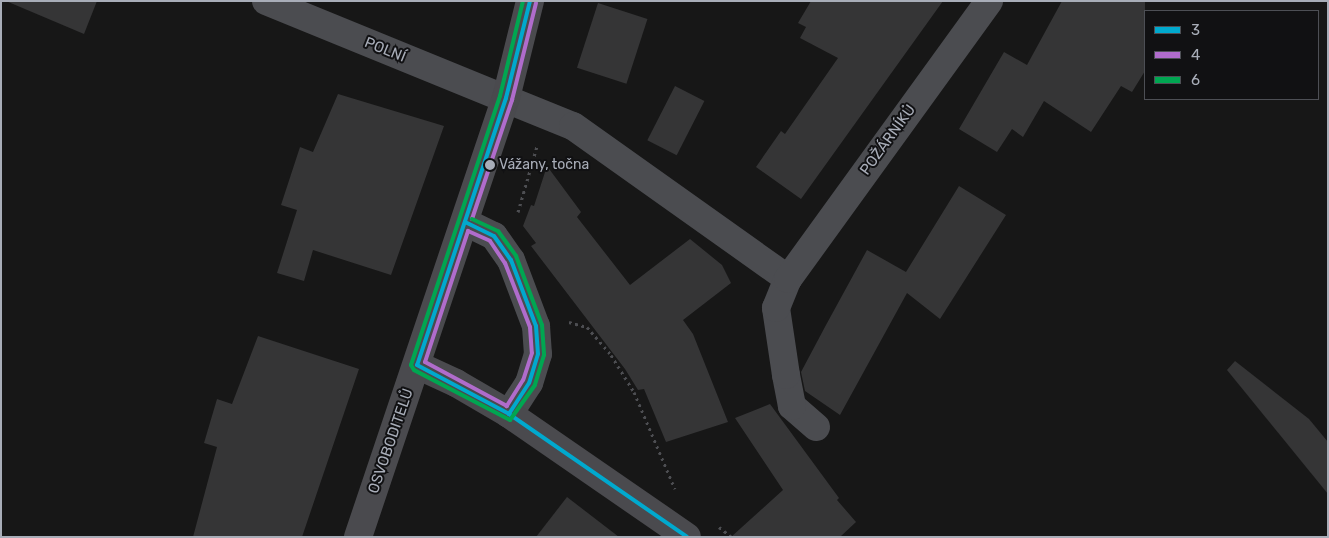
<!DOCTYPE html>
<meta charset="utf-8">
<style>
body{margin:0}
#map{position:relative;width:1329px;height:538px;overflow:hidden;background:#171717;font-family:Rubik,sans-serif}
div>[style]{position:absolute}
[style*='--x']{left:calc(var(--x)*1px);top:calc(var(--y)*1px);width:calc(var(--w)*1px);rotate:calc(var(--a)*1deg)}
.building>*{inset:0;background:#353536;transform-origin:0 0}
.path>*{height:3px;margin-top:-1.5px;transform-origin:0;background:repeating-linear-gradient(90deg,#4d4e52 0 2.5px,transparent 0 6.5px)}
.street>*{height:28px;margin:-14px;padding:0 14px;transform-origin:14px;border-radius:14px;background:#4b4c50}
.secondary>*{height:28px;margin:-14px;padding:0 14px;transform-origin:14px;border-radius:14px;background:#4a4a4e}
.bus-1>*{height:4px;margin:-2px;padding:0 2px;transform-origin:2px;border-radius:2px;background:#00a9ce}
.bus-2>*{height:4px;margin:-2px;padding:0 2px;transform-origin:2px;border-radius:2px;background:#b06ccc}
.bus-3>*{height:4px;margin:-2px;padding:0 2px;transform-origin:2px;border-radius:2px;background:#00a651}
.dots>*{width:14px;height:14px;translate:-50% -50%;box-sizing:border-box;border:2px solid #111113;border-radius:50%}
span{translate:-50% -50%;white-space:nowrap;text-align:center;line-height:1.15;-webkit-text-stroke:4px #111113;paint-order:stroke}
.bus-label{font-size:14px;color:#a8adb8}
.left{translate:0 -50%;text-align:left}
.street-label{font-size:15px;color:#a8adb8}
.frame{position:absolute;inset:0;border:2px solid #a8adb8;pointer-events:none}
.legend{position:absolute;left:1144px;top:10px;width:175px;height:90px;box-sizing:border-box;background:#111113;border:1px solid #4d4f55;margin:0;padding:6px 9px;list-style:none;font-size:15px;color:#a8adb8}
.legend li{display:flex;align-items:center;gap:10px;height:25px}
.legend b{width:25px;border:1px solid #4d4f55}
</style>
<div id="map">
<div class="building">
<div style="clip-path:polygon(6px 1px,97px 1px,84px 34px)"></div>
<div style="clip-path:polygon(811px 1px,943px 1px,801px 199px,756px 167px,781px 131px,785px 134px,838px 58px,800px 38px,806px 27px,798px 23px)"></div>
<div style="clip-path:polygon(1062px 1px,1145px 1px,1145px 71px,1132px 92px,1121px 86px,1091px 132px,1044px 101px,1023px 137px,1012px 129px,997px 152px,959px 129px,1004px 52px,1027px 65px)"></div>
<div style="left:598px;top:3px;width:52px;height:68px;rotate:18deg"></div>
<div style="left:675px;top:86px;width:33px;height:61px;rotate:27deg"></div>
<div style="clip-path:polygon(338px 94px,444px 126px,391px 275px,313px 250px,304px 281px,277px 273px,297px 210px,281px 205px,300px 147px,313px 152px)"></div>
<div style="clip-path:polygon(547px 166px,581px 212px,577px 217px,630px 285px,690px 239px,722px 265px,731px 283px,683px 320px,693px 334px,728px 422px,666px 442px,644px 389px,638px 390px,625px 369px,531px 246px,536px 243px,523px 226px,531px 205px,534px 206px)"></div>
<div style="clip-path:polygon(959px 186px,1006px 215px,940px 319px,907px 293px,840px 415px,805px 391px,801px 372px,826px 325px,867px 250px,906px 272px)"></div>
<div style="clip-path:polygon(258px 336px,359px 369px,302px 537px,193px 537px,217px 447px,204px 443px,217px 399px,232px 404px)"></div>
<div style="clip-path:polygon(1235px 361px,1309px 419px,1328px 442px,1328px 494px,1227px 370px)"></div>
<div style="clip-path:polygon(770px 404px,839px 498px,837px 500px,856px 522px,840px 537px,731px 537px,783px 490px,735px 418px)"></div>
<div style="clip-path:polygon(567px 497px,619px 537px,536px 537px)"></div>
</div>
<div class="path">
<div style="--x:518;--y:212;--w:69;--a:-73.9"></div>
<div style="--x:569;--y:322;--w:19;--a:16"></div>
<div style="--x:587;--y:327;--w:37;--a:49"></div>
<div style="--x:611;--y:355;--w:44;--a:58.1"></div>
<div style="--x:634;--y:392;--w:105;--a:67.1"></div>
<div style="--x:719;--y:527;--w:16;--a:38"></div>
</div>
<div class="street">
<div style="--x:266;--y:1;--w:331;--a:22.2"></div>
<div style="--x:573;--y:126;--w:264;--a:35.4"></div>
<div style="--x:465;--y:222;--w:32;--a:26"></div>
<div style="--x:494;--y:236;--w:29;--a:55"></div>
<div style="--x:511;--y:260;--w:71;--a:69.3"></div>
<div style="--x:536;--y:326;--w:28;--a:86"></div>
<div style="--x:538;--y:354;--w:30;--a:107"></div>
<div style="--x:529;--y:383;--w:37;--a:123"></div>
<div style="--x:816;--y:427;--w:32;--a:-139"></div>
<div style="--x:792;--y:406;--w:32;--a:-101"></div>
<div style="--x:786;--y:375;--w:68;--a:-98.5"></div>
<div style="--x:776;--y:308;--w:31;--a:-68"></div>
<div style="--x:788;--y:279;--w:343;--a:-54.1"></div>
</div>
<div class="secondary">
<div style="--x:417;--y:365;--w:43;--a:24.8"></div>
<div style="--x:456;--y:383;--w:61;--a:30.3"></div>
<div style="--x:509;--y:414;--w:216;--a:34.6"></div>
<div style="--x:358;--y:537;--w:463;--a:-71.4"></div>
<div style="--x:506;--y:98;--w:100;--a:-76.1"></div>
</div>
<div class="bus-1">
<div style="--x:530;--y:1;--w:100;--a:103.9"></div>
<div style="--x:506;--y:98;--w:281;--a:108.4"></div>
<div style="--x:417;--y:365;--w:104;--a:28"></div>
<div style="--x:509;--y:414;--w:216;--a:34.6"></div>
<div style="--x:465;--y:222;--w:32;--a:26"></div>
<div style="--x:494;--y:236;--w:29;--a:55"></div>
<div style="--x:511;--y:260;--w:71;--a:69.3"></div>
<div style="--x:536;--y:326;--w:28;--a:86"></div>
<div style="--x:538;--y:354;--w:30;--a:107"></div>
<div style="--x:529;--y:383;--w:37;--a:123"></div>
</div>
<div class="bus-2">
<div style="--x:472;--y:219;--w:126;--a:-71.4"></div>
<div style="--x:512;--y:100;--w:100;--a:-76.1"></div>
<div style="--x:468;--y:231;--w:24;--a:24"></div>
<div style="--x:490;--y:241;--w:27;--a:56"></div>
<div style="--x:505;--y:263;--w:69;--a:68.7"></div>
<div style="--x:530;--y:327;--w:26;--a:86"></div>
<div style="--x:532;--y:353;--w:28;--a:108"></div>
<div style="--x:523;--y:380;--w:31;--a:122"></div>
<div style="--x:507;--y:406;--w:93;--a:-151.8"></div>
<div style="--x:425;--y:362;--w:138;--a:-71.8"></div>
</div>
<div class="bus-3">
<div style="--x:472;--y:219;--w:29;--a:25"></div>
<div style="--x:498;--y:231;--w:31;--a:54"></div>
<div style="--x:516;--y:256;--w:74;--a:69.4"></div>
<div style="--x:542;--y:325;--w:30;--a:86"></div>
<div style="--x:544;--y:355;--w:31;--a:107"></div>
<div style="--x:535;--y:385;--w:43;--a:125.5"></div>
<div style="--x:510;--y:420;--w:108;--a:-152.5"></div>
<div style="--x:414;--y:370;--w:6;--a:-121"></div>
<div style="--x:411;--y:365;--w:283;--a:-71.7"></div>
<div style="--x:500;--y:96;--w:98;--a:-76.4"></div>
</div>
<div class="dots">
<div style="left:490px;top:165px;background:#a8adb8"></div>
</div>
<div class="bus-label">
<span class="left" style="left:499px;top:165px">Vážany, točna</span>
</div>
<div class="street-label">
<span style="left:385px;top:50px;rotate:22deg">POLNÍ</span>
<span style="left:888px;top:140px;rotate:-54deg">POŽÁRNÍKŮ</span>
<span style="left:391px;top:441px;rotate:-71deg">OSVOBODITELŮ</span>
</div>
<div class="frame"></div>
<ul class="legend">
<li><b style="height:6px;background:#00a9ce"></b>3</li>
<li><b style="height:6px;background:#b06ccc"></b>4</li>
<li><b style="height:6px;background:#00a651"></b>6</li>
</ul>
</div>
